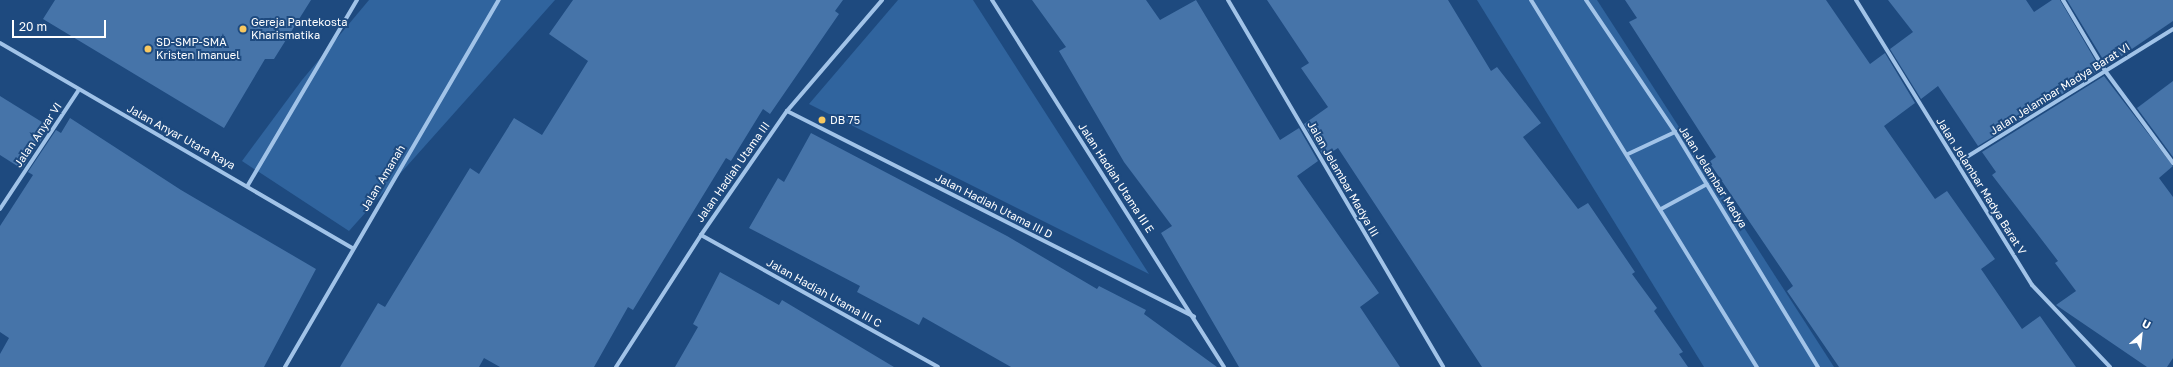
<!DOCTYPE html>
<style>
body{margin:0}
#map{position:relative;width:2173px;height:367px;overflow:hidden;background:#1e4a7f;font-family:"Golos Text",sans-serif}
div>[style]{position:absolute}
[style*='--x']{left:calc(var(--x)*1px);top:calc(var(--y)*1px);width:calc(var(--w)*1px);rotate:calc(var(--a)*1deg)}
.green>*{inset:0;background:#30649e}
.building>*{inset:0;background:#4674a9}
.street>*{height:4px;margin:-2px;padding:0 2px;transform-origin:2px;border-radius:2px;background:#a1c3e8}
.dots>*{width:11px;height:11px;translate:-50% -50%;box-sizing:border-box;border:2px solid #1e4a7f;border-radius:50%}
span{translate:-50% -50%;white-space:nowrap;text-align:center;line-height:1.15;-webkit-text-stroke:4px #1e4a7f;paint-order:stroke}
.poi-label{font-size:11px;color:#fff}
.left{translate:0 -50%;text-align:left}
.street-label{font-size:11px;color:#fff}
.north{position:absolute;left:2121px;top:315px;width:40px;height:40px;-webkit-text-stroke:3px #1e4a7f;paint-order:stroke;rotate:27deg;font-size:11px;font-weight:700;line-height:16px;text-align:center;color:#fff}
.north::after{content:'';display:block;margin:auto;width:14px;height:18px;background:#fff;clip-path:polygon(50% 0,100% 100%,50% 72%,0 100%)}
.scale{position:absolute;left:12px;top:20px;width:94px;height:18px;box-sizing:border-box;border:2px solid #fff;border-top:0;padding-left:5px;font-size:12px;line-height:14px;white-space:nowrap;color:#fff;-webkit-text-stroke:3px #1e4a7f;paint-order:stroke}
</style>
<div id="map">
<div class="green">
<div style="clip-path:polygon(369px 0,555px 0,349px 231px,242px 161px,302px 80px)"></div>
<div style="clip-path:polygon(898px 0,973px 0,1149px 274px,809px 104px)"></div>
<div style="clip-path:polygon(1477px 0,1597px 0,1834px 367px,1704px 367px)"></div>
</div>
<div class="building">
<div style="clip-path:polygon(55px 0,311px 0,274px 59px,265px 59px,224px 128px,43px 19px)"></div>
<div style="clip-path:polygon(573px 0,843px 0,835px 11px,839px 14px,770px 114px,763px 109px,731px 161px,726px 158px,633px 310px,628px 307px,594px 367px,500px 367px,484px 358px,479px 367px,340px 367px,378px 303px,385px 307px,470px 168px,479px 174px,514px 118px,542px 135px,588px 61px,549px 34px)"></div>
<div style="clip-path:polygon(1032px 0,1146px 0,1160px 20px,1196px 0,1280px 140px,1299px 128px,1318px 161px,1297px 176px,1379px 293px,1360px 307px,1400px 367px,1239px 367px,1161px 233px,1172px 226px,1124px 162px,1059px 51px,1066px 47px)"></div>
<div style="clip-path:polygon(1267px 0,1448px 0,1491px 71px,1497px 67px,1541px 123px,1523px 137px,1578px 209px,1588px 203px,1635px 272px,1632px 274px,1657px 308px,1654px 311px,1683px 352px,1679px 354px,1688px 367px,1482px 367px,1338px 148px,1324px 157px,1304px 124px,1328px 107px,1301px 68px,1309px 63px)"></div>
<div style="clip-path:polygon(1625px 0,1826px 0,1870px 64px,1885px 53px,1915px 103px,1884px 126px,1935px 199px,1947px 191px,1995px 259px,1981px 269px,2022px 329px,2040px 316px,2076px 367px,1839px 367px,1787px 291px,1793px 286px,1709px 162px,1716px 157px,1629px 22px,1637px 18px)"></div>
<div style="clip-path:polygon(1888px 0,2026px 0,2034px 12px,2052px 0,2060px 0,2101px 70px,1978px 146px,1938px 86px,1921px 99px,1890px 49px,1913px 32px)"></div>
<div style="clip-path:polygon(2067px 0,2173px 0,2173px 21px,2107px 66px)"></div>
<div style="clip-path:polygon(2104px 76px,2173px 166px,2159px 178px,2173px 197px,2173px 358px,2167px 367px,2147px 367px,2056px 305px,2076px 291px,2055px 263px,2058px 261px,1992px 175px,1996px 172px,1982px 152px)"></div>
<div style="clip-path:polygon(2173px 81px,2173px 157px,2137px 108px)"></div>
<div style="clip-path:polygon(0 96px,50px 127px,22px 169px,0 155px)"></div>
<div style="clip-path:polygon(70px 118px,181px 190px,316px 269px,264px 367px,0 367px,0 354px,9px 338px,0 332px,0 226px,33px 175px,28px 172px,56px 130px,61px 133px)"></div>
<div style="clip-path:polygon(811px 133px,1007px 236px,1097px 289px,1099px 286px,1146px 310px,1144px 314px,1217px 367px,1011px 367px,923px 317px,919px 325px,857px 292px,860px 286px,749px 228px,778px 178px,784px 182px)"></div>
<div style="clip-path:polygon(720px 272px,779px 305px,782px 300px,894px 367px,675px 367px,698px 327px,693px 324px)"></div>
</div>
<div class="street">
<div style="--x:992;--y:0;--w:434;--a:57.7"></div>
<div style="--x:1228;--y:0;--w:425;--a:59.6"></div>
<div style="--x:1531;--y:0;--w:431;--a:58.4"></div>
<div style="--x:1586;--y:0;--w:159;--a:56"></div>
<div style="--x:1675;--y:132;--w:275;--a:58.7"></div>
<div style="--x:1856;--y:0;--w:335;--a:58.3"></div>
<div style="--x:2032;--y:285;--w:113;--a:46.4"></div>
<div style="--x:2063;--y:0;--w:84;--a:59.2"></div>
<div style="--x:2106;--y:72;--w:113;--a:53.6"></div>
<div style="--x:0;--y:43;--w:407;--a:30.2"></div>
<div style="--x:787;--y:111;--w:456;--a:26.8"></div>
<div style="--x:1628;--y:154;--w:52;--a:-25.1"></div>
<div style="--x:1957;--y:163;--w:254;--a:-31.8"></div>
<div style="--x:248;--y:185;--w:215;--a:-59.5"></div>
<div style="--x:0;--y:209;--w:141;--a:-56.5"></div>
<div style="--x:1661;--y:209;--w:52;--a:-28.5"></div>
<div style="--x:701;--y:235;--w:271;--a:29.1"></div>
<div style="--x:285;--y:367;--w:425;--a:-59.8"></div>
<div style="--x:616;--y:367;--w:157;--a:-57.2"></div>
<div style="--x:701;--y:235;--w:151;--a:-55.3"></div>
<div style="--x:787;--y:111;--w:146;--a:-49.4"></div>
</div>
<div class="dots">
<div style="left:243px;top:29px;background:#f8c860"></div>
<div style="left:148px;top:49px;background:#f8c860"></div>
<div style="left:822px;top:120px;background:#f8c860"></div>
</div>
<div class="poi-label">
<span class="left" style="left:251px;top:29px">Gereja Pantekosta<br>Kharismatika</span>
<span class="left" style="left:156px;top:49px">SD-SMP-SMA<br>Kristen Imanuel</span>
<span class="left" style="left:830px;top:120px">DB 75</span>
</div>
<div class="street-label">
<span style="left:2060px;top:89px;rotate:-32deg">Jalan Jelambar Madya Barat VI</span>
<span style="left:38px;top:135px;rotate:-56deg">Jalan Anyar VI</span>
<span style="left:181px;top:137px;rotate:29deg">Jalan Anyar Utara Raya</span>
<span style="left:733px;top:172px;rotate:-55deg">Jalan Hadiah Utama III</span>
<span style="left:1713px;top:177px;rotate:58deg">Jalan Jelambar Madya</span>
<span style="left:383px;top:178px;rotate:-59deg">Jalan Amanah</span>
<span style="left:1116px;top:178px;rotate:57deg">Jalan Hadiah Utama III E</span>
<span style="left:1343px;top:179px;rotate:60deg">Jalan Jelambar Madya III</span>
<span style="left:1981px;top:186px;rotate:58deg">Jalan Jelambar Madya Barat V</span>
<span style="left:994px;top:206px;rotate:27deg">Jalan Hadiah Utama III D</span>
<span style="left:824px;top:293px;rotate:29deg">Jalan Hadiah Utama III C</span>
</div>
<div class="north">U</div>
<div class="scale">20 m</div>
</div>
